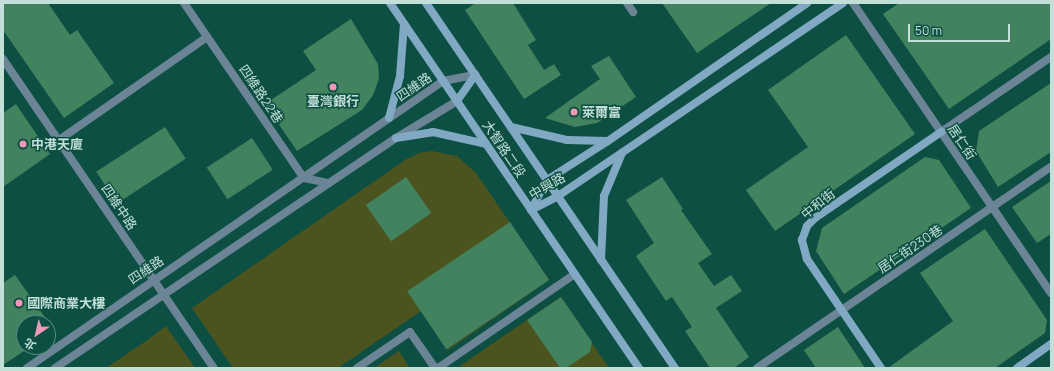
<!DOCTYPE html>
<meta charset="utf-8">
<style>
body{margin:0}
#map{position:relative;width:1054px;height:371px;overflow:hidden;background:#0d4f43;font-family:Manrope,"Noto Sans TC",sans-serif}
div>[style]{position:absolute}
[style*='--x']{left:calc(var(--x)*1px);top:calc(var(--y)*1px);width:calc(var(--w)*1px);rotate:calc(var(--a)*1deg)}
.green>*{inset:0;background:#4b541e}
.building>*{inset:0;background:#42825f;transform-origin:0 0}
.street>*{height:8px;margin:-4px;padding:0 4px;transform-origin:4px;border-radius:4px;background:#6c8596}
.secondary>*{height:8px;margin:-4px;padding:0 4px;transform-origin:4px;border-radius:4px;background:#81a9c4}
.dots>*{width:11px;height:11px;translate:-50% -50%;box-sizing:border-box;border:2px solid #0d4f43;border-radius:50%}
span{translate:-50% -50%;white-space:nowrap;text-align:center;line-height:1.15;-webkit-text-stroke:3px #0d4f43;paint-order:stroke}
.street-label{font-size:13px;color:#c2e0d8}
.poi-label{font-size:13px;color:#c2e0d8;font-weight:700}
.left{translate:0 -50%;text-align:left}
.frame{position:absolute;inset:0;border:4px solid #c2e0d8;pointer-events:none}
.north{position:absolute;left:16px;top:315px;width:40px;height:40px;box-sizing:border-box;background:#0d4f43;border:1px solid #55897f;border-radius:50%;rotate:214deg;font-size:11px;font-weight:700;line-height:16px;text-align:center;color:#c2e0d8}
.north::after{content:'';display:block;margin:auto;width:14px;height:18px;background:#f09ab7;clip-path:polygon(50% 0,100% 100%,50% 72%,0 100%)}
.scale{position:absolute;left:908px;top:24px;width:102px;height:18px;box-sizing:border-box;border:2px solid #c2e0d8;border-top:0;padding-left:5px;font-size:12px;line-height:14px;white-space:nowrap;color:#c2e0d8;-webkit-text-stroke:3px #0d4f43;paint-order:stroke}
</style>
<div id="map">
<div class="green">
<div style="clip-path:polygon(432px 151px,457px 156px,476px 173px,549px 280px,448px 350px,421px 311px,338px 368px,233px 368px,192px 308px,405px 160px,419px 153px)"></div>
<div style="clip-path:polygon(561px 297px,609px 368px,457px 368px,502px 337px)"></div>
<div style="clip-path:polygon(166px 326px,195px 368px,106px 368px,146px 341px)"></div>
<div style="clip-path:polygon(399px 351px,410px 368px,374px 368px)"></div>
</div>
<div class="building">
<div style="clip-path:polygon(3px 3px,48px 3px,70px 35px,77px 30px,114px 83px,64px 118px,3px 30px)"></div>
<div style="clip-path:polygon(476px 3px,513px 3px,536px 40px,528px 45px,544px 70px,554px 64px,561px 75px,524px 99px,465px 10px)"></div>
<div style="clip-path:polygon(662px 3px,771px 3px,697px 53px)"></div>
<div style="clip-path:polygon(899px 3px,1051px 3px,1051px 39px,949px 109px,883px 14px)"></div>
<div style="clip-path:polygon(351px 19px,378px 64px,379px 79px,373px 95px,362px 110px,297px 151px,265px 104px,316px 70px,303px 51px)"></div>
<div style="clip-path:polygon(846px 35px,915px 134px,775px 231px,746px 190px,808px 147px,768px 90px)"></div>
<div style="clip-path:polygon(609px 56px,636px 97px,597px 123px,575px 127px,545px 118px,600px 79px,591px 66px)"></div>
<div style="clip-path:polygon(1051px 83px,1051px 152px,998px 187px,976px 151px,979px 131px)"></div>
<div style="clip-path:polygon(16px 104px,50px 154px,3px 187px,3px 113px)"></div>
<div style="left:165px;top:127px;width:38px;height:82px;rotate:57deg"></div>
<div style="left:252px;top:138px;width:38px;height:54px;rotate:57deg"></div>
<div style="clip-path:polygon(925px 157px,939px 160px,971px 208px,844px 294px,816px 251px,822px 228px)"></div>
<div style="left:406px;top:177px;width:44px;height:49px;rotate:55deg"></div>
<div style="clip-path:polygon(662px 177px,683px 209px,681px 210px,712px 254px,698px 263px,714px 286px,731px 275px,742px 291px,716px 308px,749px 357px,734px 368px,710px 368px,685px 331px,692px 327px,672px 297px,666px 301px,636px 256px,654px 243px,626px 200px)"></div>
<div style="clip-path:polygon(1051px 181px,1051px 234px,1037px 243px,1012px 207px)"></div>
<div style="left:510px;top:222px;width:70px;height:124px;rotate:56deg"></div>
<div style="clip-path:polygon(985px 229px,1047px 320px,1045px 333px,995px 368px,888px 368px,953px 321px,920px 273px)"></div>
<div style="clip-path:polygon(15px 275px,49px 323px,24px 323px,24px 351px,3px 365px,3px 283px)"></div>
<div style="clip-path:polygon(561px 297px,592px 342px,590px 352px,566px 368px,560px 368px,527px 320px)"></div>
<div style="clip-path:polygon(838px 327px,865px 368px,816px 368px,804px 350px)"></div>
</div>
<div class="street">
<div style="--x:184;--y:3;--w:212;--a:55.6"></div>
<div style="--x:304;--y:178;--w:25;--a:12"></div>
<div style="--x:627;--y:3;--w:11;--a:56"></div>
<div style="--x:853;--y:3;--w:351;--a:55.7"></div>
<div style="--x:3;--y:59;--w:374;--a:55.7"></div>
<div style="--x:941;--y:132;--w:133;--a:-34.3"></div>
<div style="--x:59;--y:140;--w:180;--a:-34.8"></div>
<div style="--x:27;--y:368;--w:505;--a:-34.6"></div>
<div style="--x:443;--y:81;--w:33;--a:-11"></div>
<div style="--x:55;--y:368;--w:411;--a:-34"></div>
<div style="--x:396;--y:138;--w:71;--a:-31.2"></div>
<div style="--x:357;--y:368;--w:64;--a:-34.2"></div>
<div style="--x:410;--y:332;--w:44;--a:55.2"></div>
<div style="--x:438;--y:368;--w:166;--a:-34.5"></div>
<div style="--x:757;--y:368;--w:356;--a:-34.4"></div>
</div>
<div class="secondary">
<div style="--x:390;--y:3;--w:442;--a:55.7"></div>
<div style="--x:426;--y:3;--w:442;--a:55.7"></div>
<div style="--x:457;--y:101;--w:32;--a:-55"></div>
<div style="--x:389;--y:118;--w:43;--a:-75.3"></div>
<div style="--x:400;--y:76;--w:52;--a:-85.6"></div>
<div style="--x:511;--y:127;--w:57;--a:13.1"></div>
<div style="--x:567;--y:140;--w:40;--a:1.4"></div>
<div style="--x:396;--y:138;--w:37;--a:-9"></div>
<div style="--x:433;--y:132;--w:54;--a:12.8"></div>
<div style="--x:531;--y:210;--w:30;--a:-27"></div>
<div style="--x:558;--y:196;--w:344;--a:-34.1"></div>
<div style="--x:531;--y:210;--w:34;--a:-62"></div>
<div style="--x:547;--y:180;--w:72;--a:-32.6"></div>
<div style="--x:608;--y:141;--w:242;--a:-34.7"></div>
<div style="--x:601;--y:260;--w:64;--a:-87.3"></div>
<div style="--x:604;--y:196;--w:47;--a:-67.3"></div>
<div style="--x:881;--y:368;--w:132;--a:-124.2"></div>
<div style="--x:807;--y:259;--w:20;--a:-105"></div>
<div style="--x:802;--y:240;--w:15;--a:-70"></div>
<div style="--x:807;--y:226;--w:11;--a:-45"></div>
<div style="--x:815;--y:218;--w:153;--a:-34.3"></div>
<div style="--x:1017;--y:368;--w:42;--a:-35.2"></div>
</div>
<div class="dots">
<div style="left:333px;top:87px;background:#f09ab7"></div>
<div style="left:574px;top:112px;background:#f09ab7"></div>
<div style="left:23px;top:144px;background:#f09ab7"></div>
<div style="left:19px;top:303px;background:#f09ab7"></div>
</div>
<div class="street-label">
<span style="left:414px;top:87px;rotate:-35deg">四維路</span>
<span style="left:261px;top:94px;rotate:56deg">四維路22巷</span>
<span style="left:962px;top:142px;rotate:56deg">居仁街</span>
<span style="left:504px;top:149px;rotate:56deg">大智路二段</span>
<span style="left:547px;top:186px;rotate:-30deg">中興路</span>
<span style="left:818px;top:204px;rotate:-39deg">中和街</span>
<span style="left:119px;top:207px;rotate:56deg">四維中路</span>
<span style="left:910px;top:249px;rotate:-34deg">居仁街230巷</span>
<span style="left:146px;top:270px;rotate:-34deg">四維路</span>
</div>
<div class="poi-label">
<span style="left:333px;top:101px">臺灣銀行</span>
<span class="left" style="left:582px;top:112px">萊爾富</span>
<span class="left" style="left:31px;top:144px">中港天廈</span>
<span class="left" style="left:27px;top:303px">國際商業大樓</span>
</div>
<div class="frame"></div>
<div class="north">北</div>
<div class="scale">50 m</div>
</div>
